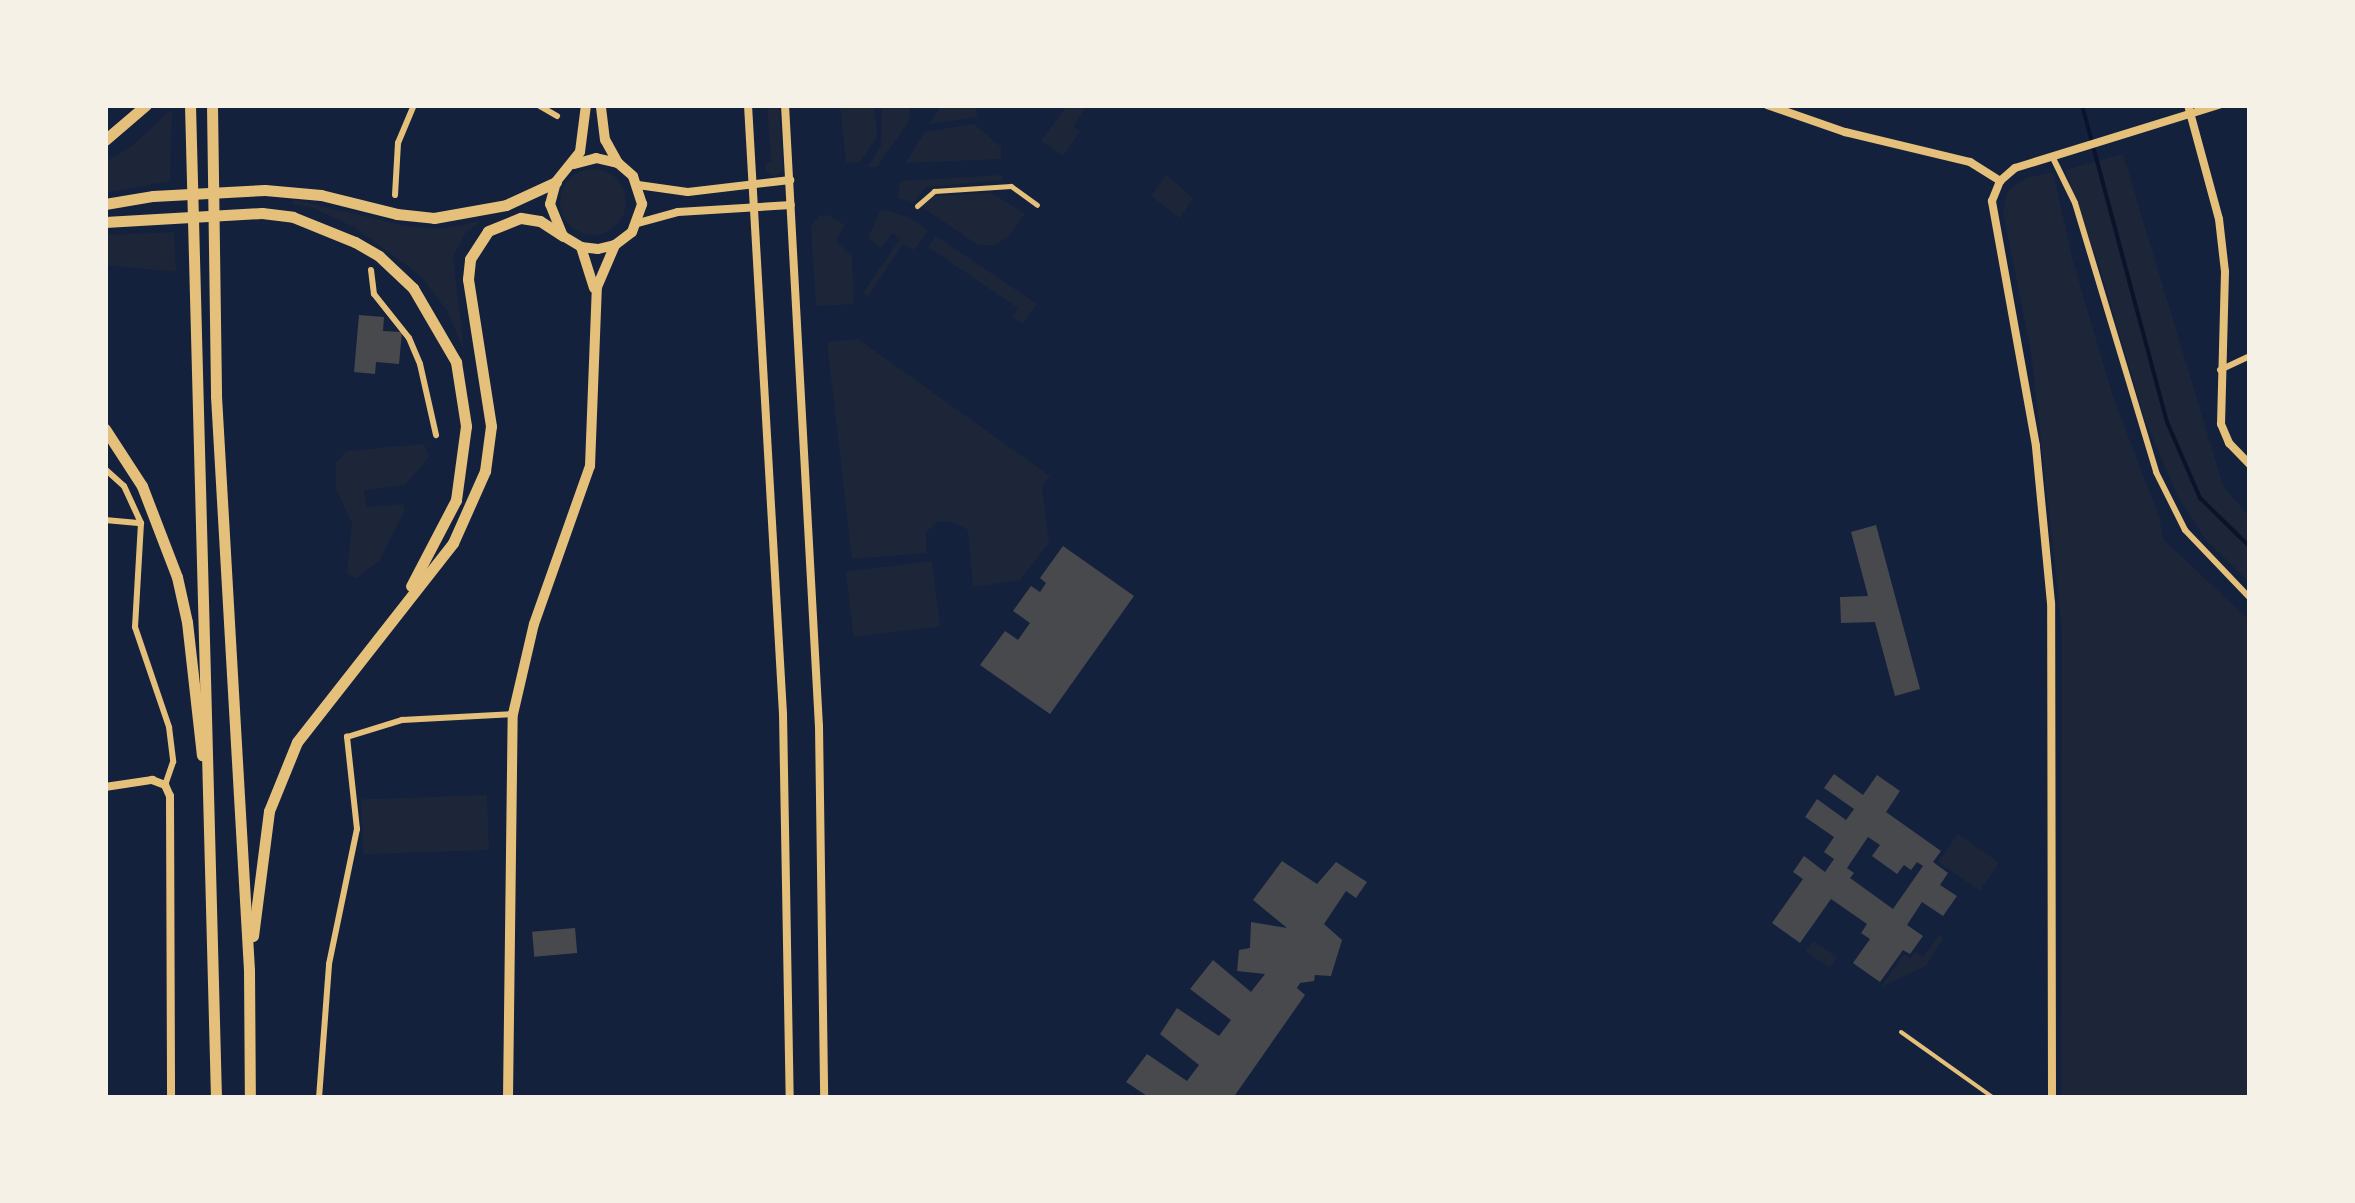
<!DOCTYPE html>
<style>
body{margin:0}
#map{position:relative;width:2355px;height:1203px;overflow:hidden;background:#14213d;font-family:Commissioner,sans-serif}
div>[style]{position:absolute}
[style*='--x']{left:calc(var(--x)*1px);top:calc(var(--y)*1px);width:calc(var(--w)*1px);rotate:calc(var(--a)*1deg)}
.green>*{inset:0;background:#1d2539;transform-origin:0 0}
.round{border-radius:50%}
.stream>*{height:4px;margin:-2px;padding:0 2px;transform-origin:2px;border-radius:2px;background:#0b132b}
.building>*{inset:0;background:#48494c;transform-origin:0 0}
.service>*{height:4px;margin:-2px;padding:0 2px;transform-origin:2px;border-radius:2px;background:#e5c07b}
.pedestrian>*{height:5px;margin:-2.5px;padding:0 2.5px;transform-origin:2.5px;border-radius:2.5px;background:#e5c07b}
.minor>*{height:6px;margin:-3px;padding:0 3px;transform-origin:3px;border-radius:3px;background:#e5c07b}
.tertiary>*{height:8px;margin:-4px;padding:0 4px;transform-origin:4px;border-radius:4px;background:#e5c07b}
.primary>*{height:10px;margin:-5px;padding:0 5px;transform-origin:5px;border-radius:5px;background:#e5c07b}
.motorway>*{height:11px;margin:-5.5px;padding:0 5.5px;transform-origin:5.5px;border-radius:5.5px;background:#e5c07b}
span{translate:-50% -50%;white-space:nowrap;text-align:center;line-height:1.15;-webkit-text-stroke:8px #f6f1e7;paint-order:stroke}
.frame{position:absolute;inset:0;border:108px solid #f6f1e7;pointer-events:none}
</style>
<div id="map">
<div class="green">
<div style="clip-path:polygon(767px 105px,779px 105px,783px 171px,774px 177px,766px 170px,766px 163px,771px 162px)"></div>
<div style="clip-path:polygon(840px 105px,874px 105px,877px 137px,859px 163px,846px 162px)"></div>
<div style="clip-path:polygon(882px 105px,909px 105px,909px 121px,877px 167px,867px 167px,881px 147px)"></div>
<div style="clip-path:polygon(942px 105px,976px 105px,977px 117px,929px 124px)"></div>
<div style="clip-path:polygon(1067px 105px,1087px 105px,1073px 126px,1080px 132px,1063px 156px,1041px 141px)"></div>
<div style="clip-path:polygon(172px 109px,170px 181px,105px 193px,105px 162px,132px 146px)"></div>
<div style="clip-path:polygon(974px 124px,1001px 147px,1001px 159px,905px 163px,925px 132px)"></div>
<div style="clip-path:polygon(2123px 154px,2223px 486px,2250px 518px,2250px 583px,2206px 540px,2178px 497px,2145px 420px,2101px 272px,2065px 170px)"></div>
<div class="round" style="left:560px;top:169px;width:66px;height:66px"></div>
<div style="clip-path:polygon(2053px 172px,2073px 261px,2113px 397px,2160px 519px,2163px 539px,2250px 621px,2250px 1098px,2061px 1098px,2062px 630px,2031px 352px,2003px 211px,2008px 191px,2026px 178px)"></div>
<div style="clip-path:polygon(1003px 175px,1003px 180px,926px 187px,914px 202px,898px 198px,900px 181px)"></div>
<div style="clip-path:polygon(1166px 175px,1193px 198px,1180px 218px,1151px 196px)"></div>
<div style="clip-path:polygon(992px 193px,1025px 214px,1010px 235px,995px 245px,978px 245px,922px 207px,932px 196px)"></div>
<div style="clip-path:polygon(294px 200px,406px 226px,442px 229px,481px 221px,466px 232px,453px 257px,464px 351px,448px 312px,421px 276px,354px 227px,313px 208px,292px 204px)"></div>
<div style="clip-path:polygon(881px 209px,908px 217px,928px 230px,914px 250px,903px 244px,868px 296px,863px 293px,900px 239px,892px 233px,881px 248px,868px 238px)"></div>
<div style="clip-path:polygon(828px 215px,845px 225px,836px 241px,852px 257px,854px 304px,816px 306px,811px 227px,819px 216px)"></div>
<div style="clip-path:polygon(174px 232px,176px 272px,105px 265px,105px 235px)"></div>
<div style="clip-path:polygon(936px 236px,1037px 304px,1023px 324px,1013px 317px,1018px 308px,928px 247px)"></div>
<div style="clip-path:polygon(858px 339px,1050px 476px,1042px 486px,1049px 543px,1020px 580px,973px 587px,968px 530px,953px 522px,939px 521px,926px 532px,926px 553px,852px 559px,827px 342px)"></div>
<div style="clip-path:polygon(424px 444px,429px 457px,405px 485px,364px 490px,367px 507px,403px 504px,405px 510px,379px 561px,357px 578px,347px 574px,352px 523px,336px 489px,336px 463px,346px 451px)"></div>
<div style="left:932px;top:561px;width:66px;height:87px;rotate:83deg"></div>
<div style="left:487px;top:795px;width:55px;height:126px;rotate:88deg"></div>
<div style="left:1958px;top:834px;width:50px;height:34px;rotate:35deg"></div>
<div style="clip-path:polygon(1939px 935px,1943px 938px,1926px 966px,1881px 987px,1904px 954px,1910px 958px,1915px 952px,1923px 957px)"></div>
<div style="left:1813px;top:941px;width:29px;height:13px;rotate:34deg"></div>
</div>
<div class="stream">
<div style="--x:2082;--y:105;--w:328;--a:75"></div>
<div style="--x:2167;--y:422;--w:83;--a:66.5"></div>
<div style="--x:2200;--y:498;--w:70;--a:44.4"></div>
</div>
<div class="building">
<div style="clip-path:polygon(359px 315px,384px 317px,383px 331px,402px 332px,399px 364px,376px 362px,375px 374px,354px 372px)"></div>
<div style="clip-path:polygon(1876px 525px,1920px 689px,1895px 696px,1875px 622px,1841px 623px,1840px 597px,1868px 596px,1851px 532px)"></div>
<div style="clip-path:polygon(1063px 546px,1134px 596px,1050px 714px,980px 665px,1005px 631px,1018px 640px,1030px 623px,1013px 611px,1031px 586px,1040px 592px,1046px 583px,1040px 578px)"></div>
<div style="clip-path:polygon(evenodd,1834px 774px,1863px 795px,1877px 775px,1900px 791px,1886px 812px,1941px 851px,1933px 862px,1948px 873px,1940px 885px,1957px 896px,1943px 916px,1922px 902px,1907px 925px,1923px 936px,1910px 954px,1903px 950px,1880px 982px,1853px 963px,1870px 939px,1861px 933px,1867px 924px,1831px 899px,1800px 943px,1772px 923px,1803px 879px,1793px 872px,1804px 856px,1825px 872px,1834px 859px,1824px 852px,1834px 837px,1805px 817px,1817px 799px,1846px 820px,1854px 809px,1824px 788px,1834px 774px,1868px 837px,1880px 845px,1872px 856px,1897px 874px,1904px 865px,1911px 870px,1917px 862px,1923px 866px,1893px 909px,1850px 878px,1854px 873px,1847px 868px,1868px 837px)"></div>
<div style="clip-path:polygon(1282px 861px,1317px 884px,1336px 862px,1367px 882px,1356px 898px,1346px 891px,1324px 924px,1342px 940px,1331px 976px,1315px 975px,1314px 981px,1300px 983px,1297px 988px,1305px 995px,1233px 1098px,1150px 1098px,1126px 1082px,1147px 1054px,1187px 1081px,1199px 1065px,1160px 1034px,1177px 1008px,1219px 1036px,1231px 1020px,1190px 989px,1213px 960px,1251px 992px,1265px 974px,1237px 971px,1239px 950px,1250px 948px,1251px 922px,1287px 928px,1253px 900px)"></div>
<div style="left:575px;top:928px;width:25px;height:43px;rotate:85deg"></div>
</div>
<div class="service">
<div style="--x:1901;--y:1032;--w:114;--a:35.4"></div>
</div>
<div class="pedestrian">
<div style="--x:917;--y:206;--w:23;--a:-41"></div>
<div style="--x:934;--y:191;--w:77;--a:-3.7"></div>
<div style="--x:1011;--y:186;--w:32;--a:36"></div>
</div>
<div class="minor">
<div style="--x:538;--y:105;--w:22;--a:30"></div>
<div style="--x:2053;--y:158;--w:50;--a:63.9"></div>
<div style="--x:2075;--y:203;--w:281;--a:73.2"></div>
<div style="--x:2156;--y:472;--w:65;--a:63.4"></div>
<div style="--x:2185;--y:530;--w:94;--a:46.3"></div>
<div style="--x:395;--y:195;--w:52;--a:-86.7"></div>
<div style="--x:398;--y:143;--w:41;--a:-67.2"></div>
<div style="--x:371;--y:270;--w:24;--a:83"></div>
<div style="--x:374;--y:294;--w:56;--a:51.5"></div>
<div style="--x:409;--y:338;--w:28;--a:67"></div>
<div style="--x:420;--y:364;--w:73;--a:77.3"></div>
<div style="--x:2220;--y:370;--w:33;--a:-25"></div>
<div style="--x:105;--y:469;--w:25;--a:42"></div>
<div style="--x:124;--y:486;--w:41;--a:65.3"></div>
<div style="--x:141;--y:523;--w:104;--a:93.3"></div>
<div style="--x:135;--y:627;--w:106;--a:71.2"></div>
<div style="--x:169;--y:727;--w:35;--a:83"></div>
<div style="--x:173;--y:762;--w:24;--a:109"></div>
<div style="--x:105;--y:520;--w:36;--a:5"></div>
<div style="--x:319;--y:1098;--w:134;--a:-85.7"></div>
<div style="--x:329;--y:964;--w:138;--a:-78.3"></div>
<div style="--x:357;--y:829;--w:93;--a:-96.2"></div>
<div style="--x:347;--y:737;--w:58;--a:-17.2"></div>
<div style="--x:402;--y:720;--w:111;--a:-3.1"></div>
</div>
<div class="tertiary">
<div style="--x:748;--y:105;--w:610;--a:86.71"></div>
<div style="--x:783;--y:714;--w:384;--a:89"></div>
<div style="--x:785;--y:105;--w:622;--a:86.87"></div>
<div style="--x:819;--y:726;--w:372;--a:89.2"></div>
<div style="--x:1767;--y:105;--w:83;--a:19.1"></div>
<div style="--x:1845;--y:132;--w:129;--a:13.5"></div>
<div style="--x:1970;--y:162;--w:36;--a:32"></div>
<div style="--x:2188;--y:105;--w:118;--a:74.8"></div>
<div style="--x:2219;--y:219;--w:53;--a:83.5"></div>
<div style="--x:2225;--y:272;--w:152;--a:91.5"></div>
<div style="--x:2221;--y:424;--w:21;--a:67"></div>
<div style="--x:2229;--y:443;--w:30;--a:46"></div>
<div style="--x:638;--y:185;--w:50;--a:8"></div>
<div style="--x:688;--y:192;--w:103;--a:-6.7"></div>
<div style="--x:638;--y:223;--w:41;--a:-15.4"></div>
<div style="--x:678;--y:212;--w:113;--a:-3.5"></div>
<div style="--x:105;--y:787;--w:48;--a:-8.5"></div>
<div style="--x:152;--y:780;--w:14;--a:21"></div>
<div style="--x:165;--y:785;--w:12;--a:66"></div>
<div style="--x:170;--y:796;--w:302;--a:89.8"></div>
<div style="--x:2052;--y:1098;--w:495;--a:-90.1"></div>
<div style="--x:2051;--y:603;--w:158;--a:-95.5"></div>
<div style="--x:2036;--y:446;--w:249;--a:-100.2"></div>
<div style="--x:1992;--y:201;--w:22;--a:-68"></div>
<div style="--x:2000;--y:181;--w:20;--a:-41"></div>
<div style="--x:2015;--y:168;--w:213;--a:-17.2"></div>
</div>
<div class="primary">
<div style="--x:586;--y:105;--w:47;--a:97.3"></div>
<div style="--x:580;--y:152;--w:38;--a:129"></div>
<div style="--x:556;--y:182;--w:23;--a:105"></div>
<div style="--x:550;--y:204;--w:35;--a:68"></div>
<div style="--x:563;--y:236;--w:21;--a:31"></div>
<div style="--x:581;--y:247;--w:17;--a:7"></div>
<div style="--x:598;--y:249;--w:17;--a:-13"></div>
<div style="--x:615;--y:245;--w:21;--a:-37"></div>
<div style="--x:632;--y:232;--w:30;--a:-70"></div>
<div style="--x:642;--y:204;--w:29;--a:-108"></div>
<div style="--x:633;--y:176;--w:20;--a:-139"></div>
<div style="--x:618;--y:163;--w:26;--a:-119"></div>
<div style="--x:605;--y:140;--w:35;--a:-97"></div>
<div style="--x:574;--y:164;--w:23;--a:-15"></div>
<div style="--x:596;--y:158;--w:23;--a:13"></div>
<div style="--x:581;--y:247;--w:43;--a:72.4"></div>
<div style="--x:508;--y:1098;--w:384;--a:-89.3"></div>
<div style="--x:513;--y:714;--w:92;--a:-76.9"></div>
<div style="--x:534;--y:624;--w:168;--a:-70.5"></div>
<div style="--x:590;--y:466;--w:179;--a:-87.8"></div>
<div style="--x:597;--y:287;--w:46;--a:-66.8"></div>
</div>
<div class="motorway">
<div style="--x:190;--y:105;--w:993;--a:88.5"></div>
<div style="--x:212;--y:105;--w:291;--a:89.2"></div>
<div style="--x:216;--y:396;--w:575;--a:86.71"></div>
<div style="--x:249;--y:970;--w:128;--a:89.6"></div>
<div style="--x:105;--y:140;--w:54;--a:-40.5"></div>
<div style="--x:105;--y:204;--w:49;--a:-9.5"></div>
<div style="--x:153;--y:196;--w:112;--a:-3.1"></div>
<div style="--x:265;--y:190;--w:56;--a:5.1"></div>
<div style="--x:321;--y:195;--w:78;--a:14"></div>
<div style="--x:397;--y:214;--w:37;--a:6"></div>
<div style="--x:434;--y:218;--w:73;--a:-10.2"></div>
<div style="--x:506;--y:205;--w:55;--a:-24.7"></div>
<div style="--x:105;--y:222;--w:157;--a:-3.3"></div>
<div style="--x:262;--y:213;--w:31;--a:7"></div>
<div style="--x:293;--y:217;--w:67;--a:22"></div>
<div style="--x:355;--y:242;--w:28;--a:30"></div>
<div style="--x:379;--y:256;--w:47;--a:43.3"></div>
<div style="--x:413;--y:288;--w:86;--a:59.8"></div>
<div style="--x:456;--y:362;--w:65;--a:81.1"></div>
<div style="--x:466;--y:426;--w:75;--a:97.7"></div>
<div style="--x:456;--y:500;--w:97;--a:117.6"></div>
<div style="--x:105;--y:429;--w:68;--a:57"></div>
<div style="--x:142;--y:486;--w:97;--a:69"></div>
<div style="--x:177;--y:577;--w:46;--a:77.5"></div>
<div style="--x:187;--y:622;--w:134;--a:83.6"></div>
<div style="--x:253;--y:936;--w:126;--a:-82.7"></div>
<div style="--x:269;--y:811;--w:74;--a:-67.9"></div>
<div style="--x:297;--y:742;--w:253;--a:-51.9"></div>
<div style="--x:453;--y:543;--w:79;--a:-66"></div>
<div style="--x:485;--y:471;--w:45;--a:-82.4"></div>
<div style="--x:491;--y:426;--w:149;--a:-98.9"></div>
<div style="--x:468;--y:279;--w:20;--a:-84"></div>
<div style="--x:470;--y:259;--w:33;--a:-57"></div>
<div style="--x:488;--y:231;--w:35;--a:-22"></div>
<div style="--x:521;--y:218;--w:19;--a:9"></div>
<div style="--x:540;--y:221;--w:27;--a:33"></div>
</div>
<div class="frame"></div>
</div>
